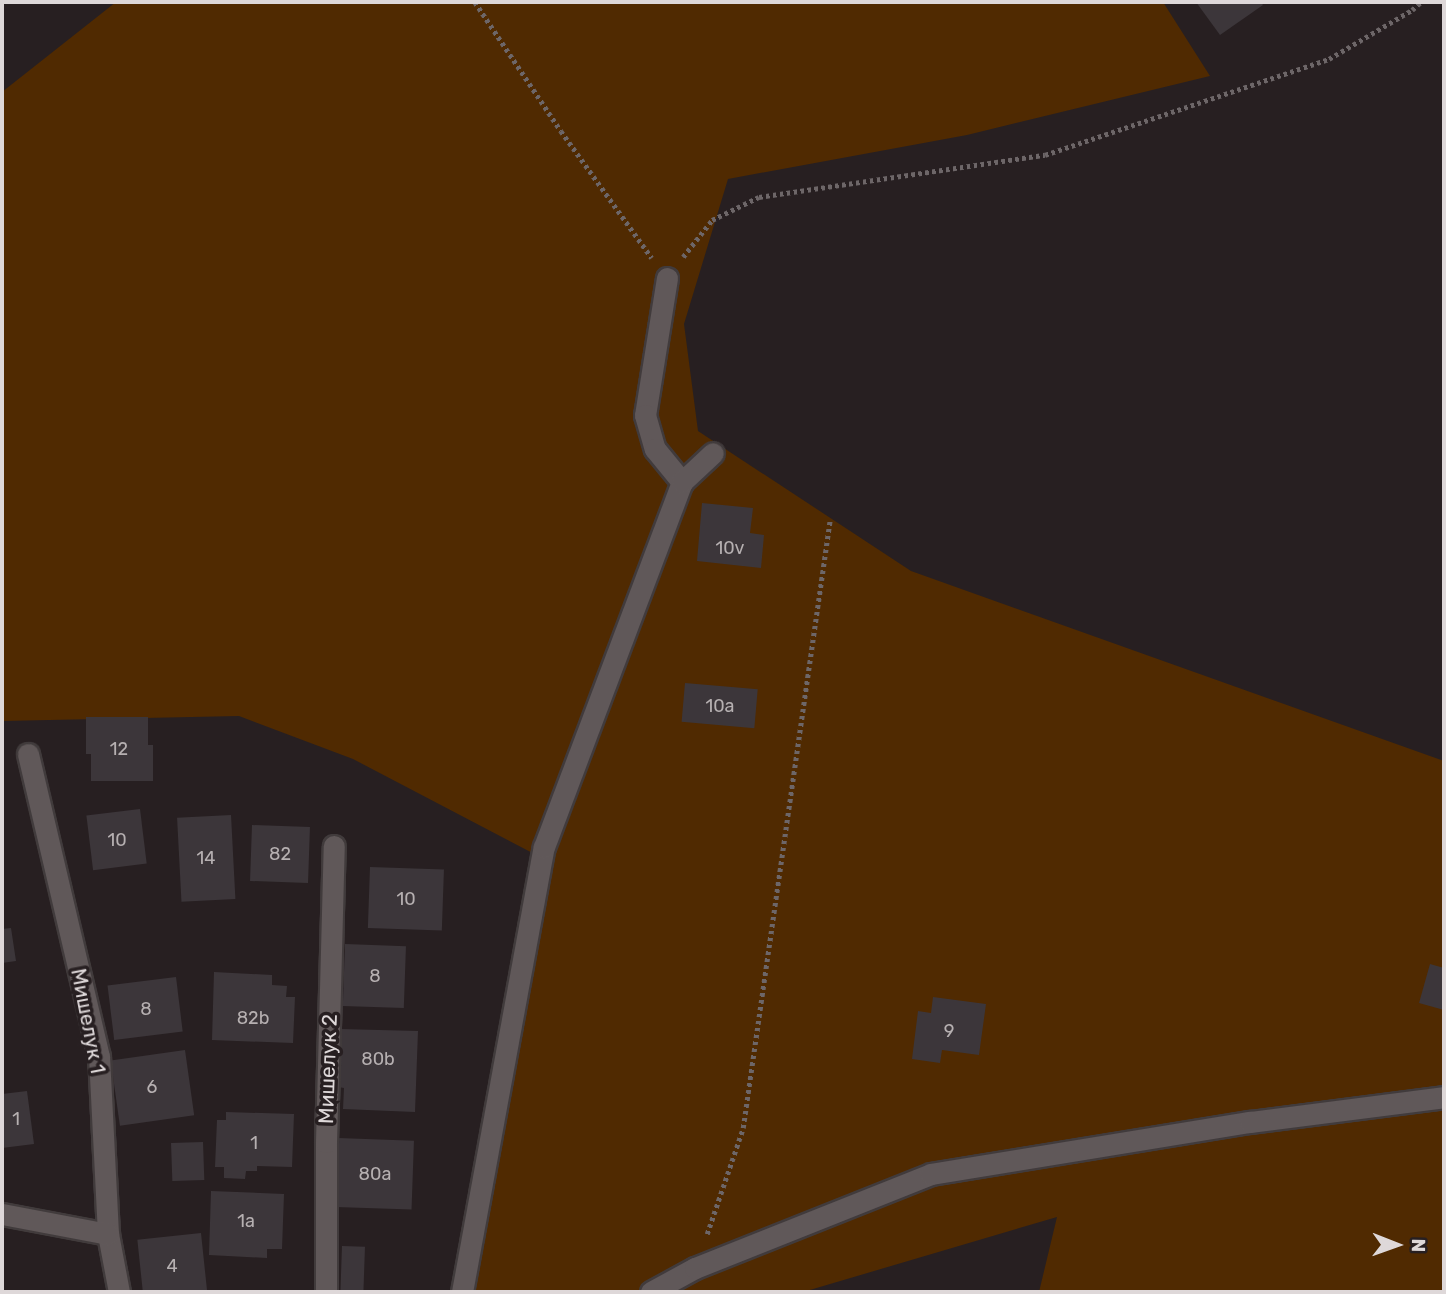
<!DOCTYPE html>
<meta charset="utf-8">
<style>
body{margin:0}
#map{position:relative;width:1446px;height:1294px;overflow:hidden;background:#271f21;font-family:Rubik,sans-serif}
div>[style]{position:absolute}
[style*='--x']{left:calc(var(--x)*1px);top:calc(var(--y)*1px);width:calc(var(--w)*1px);rotate:calc(var(--a)*1deg)}
.green>*{inset:0;background:#502a01}
.building>*{inset:0;background:#3c363a;transform-origin:0 0}
.path>*{height:4.5px;margin-top:-2.25px;transform-origin:0;background:repeating-linear-gradient(90deg,#6d6668 0 3.5px,transparent 0 7px)}
.roads{filter:drop-shadow(2px 0 #413b3c) drop-shadow(-2px 0 #413b3c) drop-shadow(0 2px #413b3c) drop-shadow(0 -2px #413b3c)}
.minor>*{height:21px;margin:-10.5px;padding:0 10.5px;transform-origin:10.5px;border-radius:10.5px;background:#605859}
span{translate:-50% -50%;white-space:nowrap;text-align:center;line-height:1.15;-webkit-text-stroke:7px #271f21;paint-order:stroke}
.number-label{font-size:18px;color:#b6b0b1}
.number-label span{-webkit-text-stroke-width:0}
.street-label{font-size:21px;color:#ded8d9}
.frame{position:absolute;inset:0;border:4px solid #ded8d9;pointer-events:none}
.north{position:absolute;left:1362px;top:1210px;width:70px;height:70px;-webkit-text-stroke:5px #271f21;paint-order:stroke;rotate:91deg;font-size:19px;font-weight:700;line-height:28px;text-align:center;color:#ded8d9}
.north::after{content:'';display:block;margin:auto;width:24px;height:32px;background:#ded8d9;clip-path:polygon(50% 0,100% 100%,50% 72%,0 100%)}
</style>
<div id="map">
<div class="green">
<div style="clip-path:polygon(116px 2px,1163px 2px,1210px 76px,967px 135px,728px 179px,684px 324px,698px 431px,911px 571px,1444px 761px,1444px 1292px,1039px 1292px,1057px 1217px,803px 1292px,462px 1292px,544px 859px,353px 759px,239px 716px,2px 721px,2px 92px)"></div>
</div>
<div class="building">
<div style="clip-path:polygon(1196px 2px,1261px 2px,1263px 5px,1220px 35px)"></div>
<div style="clip-path:polygon(702px 503px,753px 508px,750px 533px,764px 535px,761px 568px,697px 561px)"></div>
<div style="left:685px;top:683px;width:73px;height:39px;rotate:5deg"></div>
<div style="clip-path:polygon(86px 717px,148px 717px,148px 745px,153px 745px,153px 781px,91px 781px,91px 754px,86px 754px)"></div>
<div style="left:140px;top:809px;width:55px;height:54px;rotate:83deg"></div>
<div style="left:231px;top:815px;width:84px;height:54px;rotate:87deg"></div>
<div style="left:252px;top:825px;width:58px;height:56px;rotate:2deg"></div>
<div style="left:370px;top:867px;width:74px;height:61px;rotate:2deg"></div>
<div style="clip-path:polygon(11px 928px,16px 961px,2px 963px,2px 929px)"></div>
<div style="left:345px;top:944px;width:61px;height:62px;rotate:2deg"></div>
<div style="clip-path:polygon(1430px 964px,1444px 968px,1444px 1010px,1419px 1003px)"></div>
<div style="clip-path:polygon(214px 972px,272px 975px,272px 985px,287px 986px,286px 997px,295px 997px,293px 1043px,212px 1040px)"></div>
<div style="left:176px;top:977px;width:55px;height:69px;rotate:83deg"></div>
<div style="clip-path:polygon(933px 997px,986px 1004px,979px 1055px,942px 1050px,940px 1063px,912px 1059px,918px 1011px,931px 1013px)"></div>
<div style="clip-path:polygon(340px 1029px,418px 1031px,415px 1112px,343px 1109px,344px 1088px,338px 1087px)"></div>
<div style="left:185px;top:1050px;width:66px;height:75px;rotate:82deg"></div>
<div style="clip-path:polygon(27px 1091px,34px 1144px,2px 1148px,2px 1094px)"></div>
<div style="clip-path:polygon(226px 1112px,294px 1114px,292px 1167px,257px 1166px,257px 1171px,246px 1171px,245px 1179px,224px 1178px,224px 1167px,215px 1167px,217px 1120px,226px 1120px)"></div>
<div style="left:338px;top:1138px;width:76px;height:69px;rotate:2deg"></div>
<div style="left:203px;top:1142px;width:38px;height:32px;rotate:88deg"></div>
<div style="clip-path:polygon(211px 1191px,284px 1194px,282px 1249px,267px 1249px,267px 1258px,209px 1255px)"></div>
<div style="left:201px;top:1233px;width:59px;height:64px;rotate:84deg"></div>
<div style="left:342px;top:1246px;width:23px;height:46px;rotate:2deg"></div>
</div>
<div class="path">
<div style="--x:475;--y:2;--w:155;--a:56.3"></div>
<div style="--x:561;--y:131;--w:156;--a:54.4"></div>
<div style="--x:683;--y:257;--w:47;--a:-51.9"></div>
<div style="--x:712;--y:220;--w:52;--a:-26.1"></div>
<div style="--x:759;--y:197;--w:289;--a:-8.4"></div>
<div style="--x:1045;--y:155;--w:300;--a:-18.7"></div>
<div style="--x:1329;--y:59;--w:96;--a:-30.6"></div>
<div style="--x:1412;--y:10;--w:12;--a:-42"></div>
<div style="--x:707;--y:1234;--w:112;--a:-71.2"></div>
<div style="--x:743;--y:1128;--w:614;--a:-81.86"></div>
</div>
<div class="roads">
<div class="minor">
<div style="--x:667;--y:278;--w:139;--a:99.1"></div>
<div style="--x:645;--y:415;--w:35;--a:74"></div>
<div style="--x:655;--y:449;--w:43;--a:50.7"></div>
<div style="--x:28;--y:754;--w:310;--a:76.8"></div>
<div style="--x:99;--y:1056;--w:178;--a:87.1"></div>
<div style="--x:108;--y:1234;--w:59;--a:79.3"></div>
<div style="--x:2;--y:1214;--w:108;--a:10.7"></div>
<div style="--x:326;--y:1292;--w:150;--a:-90"></div>
<div style="--x:326;--y:1142;--w:296;--a:-88.5"></div>
<div style="--x:462;--y:1292;--w:452;--a:-79.6"></div>
<div style="--x:544;--y:847;--w:390;--a:-69.3"></div>
<div style="--x:682;--y:482;--w:42;--a:-43.1"></div>
<div style="--x:651;--y:1292;--w:50;--a:-28.6"></div>
<div style="--x:695;--y:1268;--w:254;--a:-21.7"></div>
<div style="--x:931;--y:1174;--w:323;--a:-9.3"></div>
<div style="--x:1250;--y:1122;--w:196;--a:-7.3"></div>
</div>
</div>
<div class="number-label">
<span style="left:730px;top:548px">10v</span>
<span style="left:720px;top:706px">10a</span>
<span style="left:119px;top:749px">12</span>
<span style="left:117px;top:840px">10</span>
<span style="left:280px;top:854px">82</span>
<span style="left:206px;top:858px">14</span>
<span style="left:406px;top:899px">10</span>
<span style="left:375px;top:976px">8</span>
<span style="left:146px;top:1009px">8</span>
<span style="left:253px;top:1018px">82b</span>
<span style="left:949px;top:1031px">9</span>
<span style="left:378px;top:1059px">80b</span>
<span style="left:152px;top:1087px">6</span>
<span style="left:16px;top:1119px">1</span>
<span style="left:254px;top:1143px">1</span>
<span style="left:375px;top:1174px">80a</span>
<span style="left:246px;top:1221px">1a</span>
<span style="left:172px;top:1266px">4</span>
</div>
<div class="street-label">
<span style="left:88px;top:1021px;rotate:79deg">Мишелук 1</span>
<span style="left:328px;top:1069px;rotate:-88deg">Мишелук 2</span>
</div>
<div class="frame"></div>
<div class="north">N</div>
</div>
